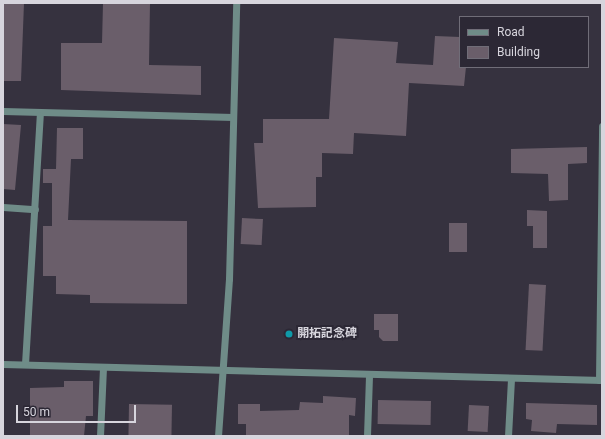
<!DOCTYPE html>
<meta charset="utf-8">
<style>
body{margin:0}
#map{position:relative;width:605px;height:439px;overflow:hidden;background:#36323f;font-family:Roboto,"Noto Sans JP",sans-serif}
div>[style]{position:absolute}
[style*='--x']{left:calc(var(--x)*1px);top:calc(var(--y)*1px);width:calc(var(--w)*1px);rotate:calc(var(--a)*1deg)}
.building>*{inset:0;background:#6a5e6a;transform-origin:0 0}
.minor>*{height:7px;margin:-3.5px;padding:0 3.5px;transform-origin:3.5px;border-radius:3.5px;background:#6f8c88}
.dots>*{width:11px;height:11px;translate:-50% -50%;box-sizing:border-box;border:2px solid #2c2835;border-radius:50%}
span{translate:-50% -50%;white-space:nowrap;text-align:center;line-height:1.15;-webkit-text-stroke:4px #2c2835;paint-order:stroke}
.poi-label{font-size:12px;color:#d7d5dd;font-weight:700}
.left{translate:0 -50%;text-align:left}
.frame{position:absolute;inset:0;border:4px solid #d7d5dd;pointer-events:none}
.legend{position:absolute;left:459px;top:16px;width:130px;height:52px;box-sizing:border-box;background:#2c2835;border:1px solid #706d78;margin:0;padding:5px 7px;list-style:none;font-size:12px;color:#d7d5dd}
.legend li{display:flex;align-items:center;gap:8px;height:20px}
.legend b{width:20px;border:1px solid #706d78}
.scale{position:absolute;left:16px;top:405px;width:120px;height:18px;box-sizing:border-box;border:2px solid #d7d5dd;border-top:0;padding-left:5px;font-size:12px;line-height:14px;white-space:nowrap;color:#d7d5dd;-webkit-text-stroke:3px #2c2835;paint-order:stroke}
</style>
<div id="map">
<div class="building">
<div style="clip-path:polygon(3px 3px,24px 3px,21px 81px,3px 81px)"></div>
<div style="clip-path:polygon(103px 3px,150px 3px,149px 65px,201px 66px,201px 95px,61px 90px,61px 43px,102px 43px)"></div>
<div style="clip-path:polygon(435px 36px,460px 37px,460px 67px,466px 67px,464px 86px,409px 83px,406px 136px,354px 133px,353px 154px,322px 153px,322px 177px,316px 177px,316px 207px,258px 208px,254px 143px,263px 143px,263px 119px,329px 119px,334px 38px,398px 42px,396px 63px,433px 65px)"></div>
<div style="clip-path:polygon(3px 124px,21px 125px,15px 190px,3px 189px)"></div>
<div style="clip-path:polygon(57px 128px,83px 128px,83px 159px,71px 159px,68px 220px,187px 221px,187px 304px,90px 303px,90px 295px,56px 294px,56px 276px,43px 276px,43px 226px,52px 226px,52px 183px,43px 183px,43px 169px,56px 169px)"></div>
<div style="clip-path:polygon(587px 147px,587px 163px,568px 164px,568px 200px,549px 201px,548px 174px,511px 173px,511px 149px)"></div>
<div style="clip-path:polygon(527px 210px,547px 211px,547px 248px,533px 248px,533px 226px,527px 226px)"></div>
<div style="left:242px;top:218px;width:21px;height:26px;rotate:3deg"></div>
<div style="left:449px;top:223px;width:18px;height:29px"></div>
<div style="left:529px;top:284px;width:17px;height:66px;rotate:3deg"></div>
<div style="clip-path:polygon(374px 314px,398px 314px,398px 341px,383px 341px,379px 337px,379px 330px,374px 330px)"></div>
<div style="clip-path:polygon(64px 381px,93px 381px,93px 416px,86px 416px,84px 436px,30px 436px,30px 388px,64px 387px)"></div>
<div style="clip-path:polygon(323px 396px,356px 398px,355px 416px,349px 415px,349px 436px,246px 436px,246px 424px,238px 424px,238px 404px,260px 404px,260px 411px,299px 410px,300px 402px,323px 403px)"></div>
<div style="left:378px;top:400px;width:53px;height:24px;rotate:1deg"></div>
<div style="clip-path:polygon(526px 403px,597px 405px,597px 425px,557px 424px,556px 433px,531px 431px,532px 420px,526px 419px)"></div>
<div style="left:129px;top:404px;width:43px;height:32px;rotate:1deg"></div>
<div style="left:469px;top:405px;width:20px;height:26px;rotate:3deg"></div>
</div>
<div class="minor">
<div style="--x:3;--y:111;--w:230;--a:1.5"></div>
<div style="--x:3;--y:207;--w:32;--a:4"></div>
<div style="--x:3;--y:364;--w:599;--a:1.53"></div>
<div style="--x:25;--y:364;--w:249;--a:-86.6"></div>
<div style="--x:599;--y:380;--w:254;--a:-89.3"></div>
<div style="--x:100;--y:436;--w:69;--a:-87.5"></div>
<div style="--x:218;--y:436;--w:157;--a:-86"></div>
<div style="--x:229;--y:279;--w:276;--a:-88.5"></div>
<div style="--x:367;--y:436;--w:60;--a:-88.1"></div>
<div style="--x:508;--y:436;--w:57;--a:-87"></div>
</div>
<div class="dots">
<div style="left:289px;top:334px;background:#0f9aa8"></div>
</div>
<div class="poi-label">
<span class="left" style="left:297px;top:334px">開拓記念碑</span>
</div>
<div class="frame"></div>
<ul class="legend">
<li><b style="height:5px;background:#6f8c88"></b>Road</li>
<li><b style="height:11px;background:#6a5e6a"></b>Building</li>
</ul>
<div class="scale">50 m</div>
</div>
